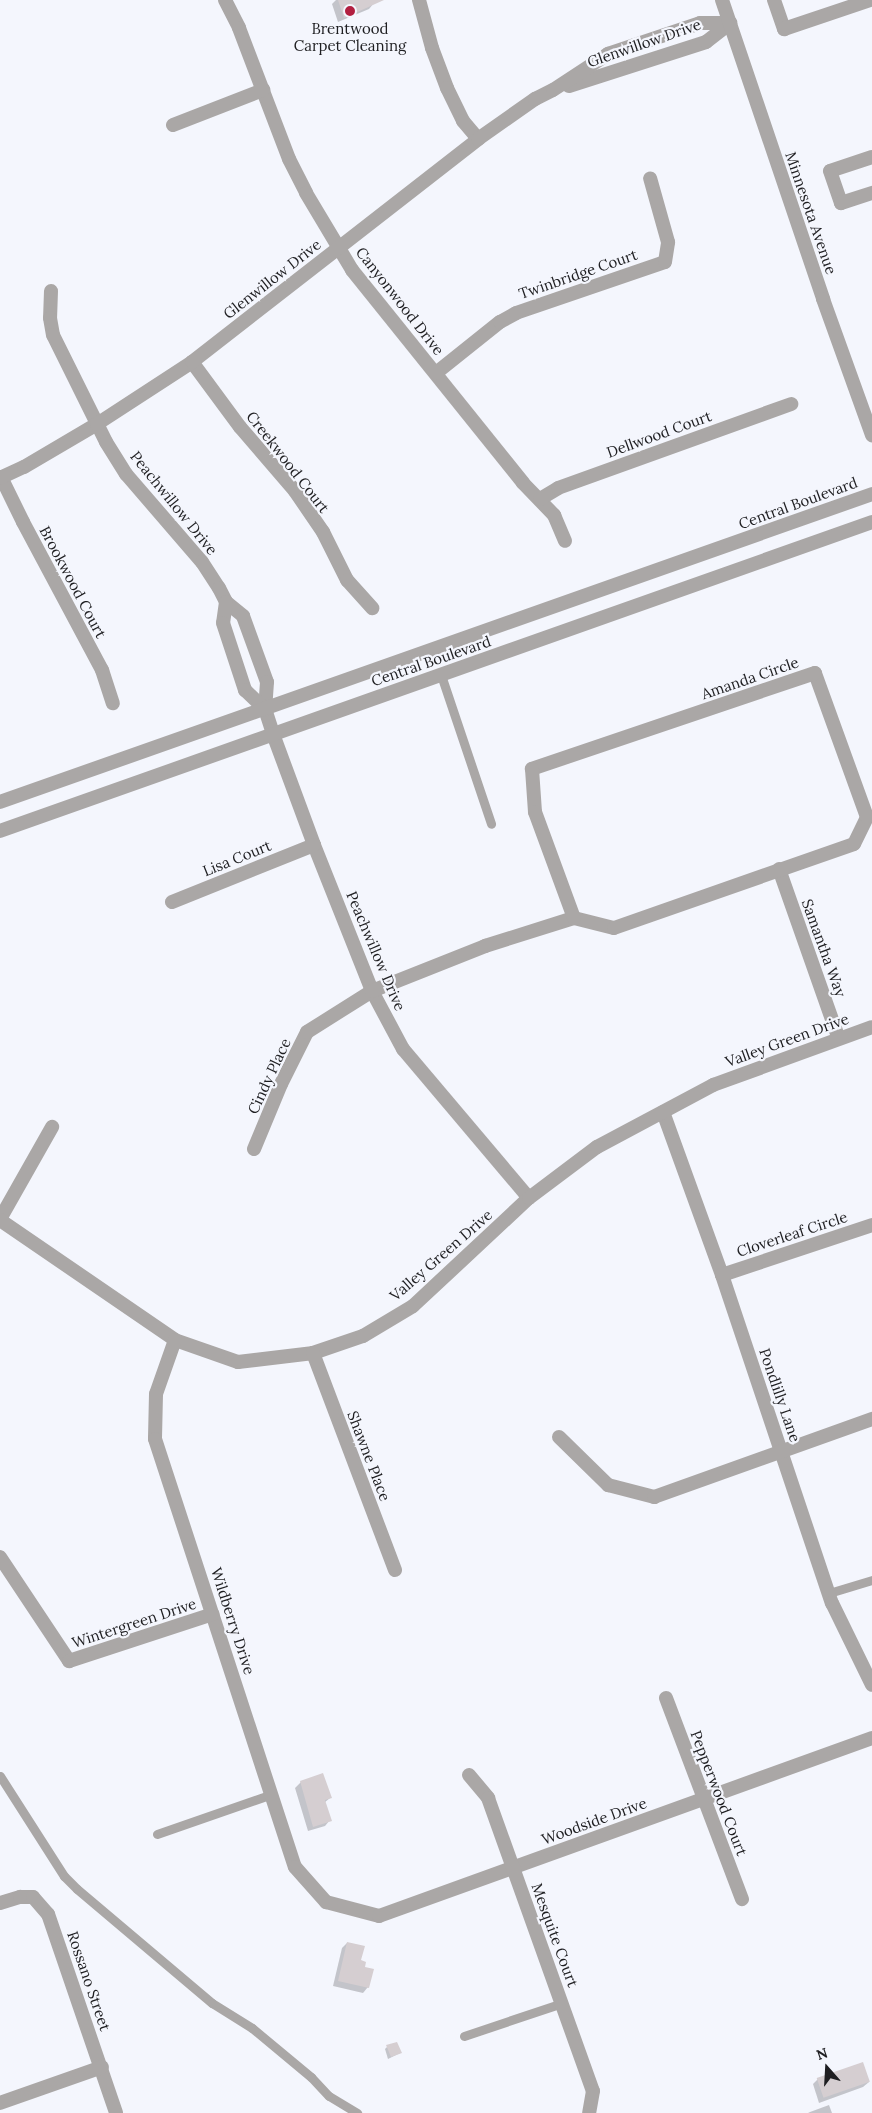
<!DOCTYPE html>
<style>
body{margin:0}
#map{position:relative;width:872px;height:2113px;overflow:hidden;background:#f4f6fd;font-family:Lora,serif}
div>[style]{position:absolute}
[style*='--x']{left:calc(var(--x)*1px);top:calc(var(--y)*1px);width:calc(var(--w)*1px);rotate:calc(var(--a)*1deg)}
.shadow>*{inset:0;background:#0003}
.building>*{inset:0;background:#d5ced1;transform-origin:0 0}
.service>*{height:9px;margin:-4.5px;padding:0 4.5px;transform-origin:4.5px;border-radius:4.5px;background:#aaa7a6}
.minor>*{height:14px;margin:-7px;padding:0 7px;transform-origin:7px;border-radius:7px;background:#aaa7a6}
.tertiary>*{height:14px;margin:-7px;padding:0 7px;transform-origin:7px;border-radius:7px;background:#aaa7a6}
.dots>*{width:14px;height:14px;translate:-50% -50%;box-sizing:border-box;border:2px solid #f4f6fd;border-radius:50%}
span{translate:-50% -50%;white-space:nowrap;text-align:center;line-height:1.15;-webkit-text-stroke:4.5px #f4f6fd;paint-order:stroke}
.poi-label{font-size:15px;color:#1e1e21}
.street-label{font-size:15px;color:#1e1e21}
.north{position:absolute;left:802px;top:2043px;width:50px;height:50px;-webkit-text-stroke:4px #f4f6fd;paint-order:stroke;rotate:341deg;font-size:14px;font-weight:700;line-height:20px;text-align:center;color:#1e1e21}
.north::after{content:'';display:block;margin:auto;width:18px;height:22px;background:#1e1e21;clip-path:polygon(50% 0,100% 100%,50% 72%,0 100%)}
</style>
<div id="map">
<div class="shadow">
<div style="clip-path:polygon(336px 0,373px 0,374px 3px,369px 9px,338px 22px,332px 4px)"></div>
<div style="clip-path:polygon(301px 1782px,330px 1798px,324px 1803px,330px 1820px,325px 1826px,308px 1831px,295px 1788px)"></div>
<div style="clip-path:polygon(347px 1943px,363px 1968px,368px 1987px,363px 1993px,333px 1986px,342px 1948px)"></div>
<div style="clip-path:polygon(387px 2047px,400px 2053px,388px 2059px,385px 2049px)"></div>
<div style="clip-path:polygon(818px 2079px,869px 2082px,863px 2087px,819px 2103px,813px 2084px)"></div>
<div style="clip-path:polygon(829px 2105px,832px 2113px,808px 2113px,810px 2112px)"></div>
</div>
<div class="building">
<div style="clip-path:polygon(338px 0,384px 0,344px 18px)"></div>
<div style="clip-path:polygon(323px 1773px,332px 1798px,325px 1800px,332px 1821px,313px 1827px,300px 1781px)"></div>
<div style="clip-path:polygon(347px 1942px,365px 1946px,361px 1960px,366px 1962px,365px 1967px,374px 1969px,369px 1988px,338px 1981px)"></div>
<div style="clip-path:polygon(397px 2042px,402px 2053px,391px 2057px,386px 2045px)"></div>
<div style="left:863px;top:2062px;width:21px;height:49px;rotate:71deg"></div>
</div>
<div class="service">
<div style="--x:441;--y:675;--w:157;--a:71.4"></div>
<div style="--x:829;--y:1593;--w:45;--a:-16.8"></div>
<div style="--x:0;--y:1776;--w:119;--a:57.4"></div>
<div style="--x:64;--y:1876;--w:18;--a:45"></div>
<div style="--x:77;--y:1889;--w:177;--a:40.2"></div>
<div style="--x:212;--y:2003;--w:47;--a:32"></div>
<div style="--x:252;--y:2028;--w:77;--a:39.7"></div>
<div style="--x:311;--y:2077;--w:26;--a:47"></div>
<div style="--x:329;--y:2096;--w:33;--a:31"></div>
<div style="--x:157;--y:1834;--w:122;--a:-19.2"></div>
<div style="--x:464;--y:2036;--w:103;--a:-18.6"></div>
</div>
<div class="minor">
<div style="--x:225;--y:0;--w:31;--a:63"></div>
<div style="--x:239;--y:28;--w:140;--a:69.1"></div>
<div style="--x:289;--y:159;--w:38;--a:63"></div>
<div style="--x:306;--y:193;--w:90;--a:59.1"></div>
<div style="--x:352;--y:270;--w:273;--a:51.2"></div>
<div style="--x:523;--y:483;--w:45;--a:45.9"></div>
<div style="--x:554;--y:515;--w:28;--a:67"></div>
<div style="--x:419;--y:0;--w:50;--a:74.8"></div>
<div style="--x:432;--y:48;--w:43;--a:69.4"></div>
<div style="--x:447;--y:88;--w:37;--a:64"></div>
<div style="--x:463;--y:121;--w:23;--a:50"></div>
<div style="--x:774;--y:0;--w:31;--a:71"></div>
<div style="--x:784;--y:29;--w:91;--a:-18.6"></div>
<div style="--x:569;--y:86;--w:144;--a:-17.8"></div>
<div style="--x:706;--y:42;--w:31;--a:-38"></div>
<div style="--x:173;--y:125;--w:97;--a:-21.3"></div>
<div style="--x:872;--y:157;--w:44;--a:161.6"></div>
<div style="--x:830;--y:171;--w:34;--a:71"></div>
<div style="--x:841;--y:203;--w:33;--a:-18"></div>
<div style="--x:51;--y:291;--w:27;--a:92"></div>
<div style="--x:50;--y:318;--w:17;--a:80"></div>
<div style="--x:53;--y:335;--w:119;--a:63.6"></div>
<div style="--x:106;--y:442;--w:38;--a:58"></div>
<div style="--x:126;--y:474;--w:116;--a:49.2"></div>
<div style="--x:202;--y:562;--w:31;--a:57"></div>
<div style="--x:219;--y:588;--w:16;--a:63"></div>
<div style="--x:226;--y:602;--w:22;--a:39"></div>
<div style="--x:243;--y:616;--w:70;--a:70"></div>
<div style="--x:267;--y:682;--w:27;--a:94"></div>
<div style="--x:265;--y:709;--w:26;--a:72"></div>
<div style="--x:273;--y:734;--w:118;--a:69.7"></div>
<div style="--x:314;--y:845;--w:157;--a:68.3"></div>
<div style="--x:372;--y:991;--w:66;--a:61.9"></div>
<div style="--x:403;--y:1049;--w:195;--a:49.8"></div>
<div style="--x:192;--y:362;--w:81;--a:53.6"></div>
<div style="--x:240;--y:427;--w:84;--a:49.3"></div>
<div style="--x:295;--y:491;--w:50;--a:55.7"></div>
<div style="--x:323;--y:532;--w:54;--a:63.4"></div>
<div style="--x:347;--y:580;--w:38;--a:48"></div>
<div style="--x:436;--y:373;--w:82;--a:-38.6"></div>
<div style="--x:500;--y:322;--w:18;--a:-29"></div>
<div style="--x:516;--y:313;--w:157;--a:-18.9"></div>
<div style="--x:665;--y:262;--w:20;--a:-81"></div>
<div style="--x:668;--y:242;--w:66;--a:-105.7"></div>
<div style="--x:1;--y:477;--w:50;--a:63.9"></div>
<div style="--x:23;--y:522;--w:168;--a:61.9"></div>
<div style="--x:102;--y:670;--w:35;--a:72"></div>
<div style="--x:0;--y:478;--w:26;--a:-25"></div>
<div style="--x:24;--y:467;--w:85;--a:-30.5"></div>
<div style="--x:97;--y:424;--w:113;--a:-33.1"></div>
<div style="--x:192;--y:362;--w:363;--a:-37.9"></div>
<div style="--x:478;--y:139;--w:70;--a:-35.1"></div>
<div style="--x:535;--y:99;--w:20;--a:-27"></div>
<div style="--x:553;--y:90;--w:66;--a:-33.2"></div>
<div style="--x:608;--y:54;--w:97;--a:-18.6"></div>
<div style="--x:700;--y:23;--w:30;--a:0"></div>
<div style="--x:540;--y:499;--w:21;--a:-31"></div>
<div style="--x:558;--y:488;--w:248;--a:-19.8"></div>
<div style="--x:226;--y:602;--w:21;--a:98"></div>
<div style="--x:223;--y:623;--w:71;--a:71.8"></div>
<div style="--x:245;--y:690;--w:28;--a:44"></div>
<div style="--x:779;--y:869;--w:178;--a:70.6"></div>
<div style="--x:172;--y:902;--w:153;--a:-21.9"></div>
<div style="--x:663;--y:1112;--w:173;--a:70.1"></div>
<div style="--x:722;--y:1275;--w:346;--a:71.5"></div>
<div style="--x:832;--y:1603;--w:91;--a:64"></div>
<div style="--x:254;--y:1149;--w:70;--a:-67.4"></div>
<div style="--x:281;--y:1084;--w:58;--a:-63.4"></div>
<div style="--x:307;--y:1032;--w:77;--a:-32.2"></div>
<div style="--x:372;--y:991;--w:122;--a:-21.7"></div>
<div style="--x:485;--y:946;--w:93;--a:-17.5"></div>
<div style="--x:574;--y:918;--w:41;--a:14"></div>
<div style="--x:614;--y:928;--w:254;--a:-19.3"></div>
<div style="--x:854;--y:844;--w:30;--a:-64"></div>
<div style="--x:867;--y:817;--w:153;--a:-109.9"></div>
<div style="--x:815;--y:673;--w:299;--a:161.3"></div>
<div style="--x:532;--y:769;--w:43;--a:86"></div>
<div style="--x:535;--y:812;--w:113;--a:69.8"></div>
<div style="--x:0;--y:1219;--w:106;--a:-60.5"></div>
<div style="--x:0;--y:1220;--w:212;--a:34.4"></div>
<div style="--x:175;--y:1340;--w:67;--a:19.2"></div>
<div style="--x:238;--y:1362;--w:76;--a:-6.8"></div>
<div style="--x:313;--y:1353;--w:53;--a:-18.8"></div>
<div style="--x:363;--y:1336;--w:58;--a:-31"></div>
<div style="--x:413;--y:1306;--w:158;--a:-43"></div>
<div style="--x:529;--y:1198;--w:85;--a:-36.9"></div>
<div style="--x:597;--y:1147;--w:132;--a:-28.1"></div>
<div style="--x:713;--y:1085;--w:169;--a:-20"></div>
<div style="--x:722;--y:1275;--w:158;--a:-18.4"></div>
<div style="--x:175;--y:1340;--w:57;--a:109.4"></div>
<div style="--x:156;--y:1394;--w:45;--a:91.3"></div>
<div style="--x:155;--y:1439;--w:450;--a:71.9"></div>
<div style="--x:295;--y:1867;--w:47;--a:48.5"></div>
<div style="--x:326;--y:1902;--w:55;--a:14.8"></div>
<div style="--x:379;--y:1916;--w:524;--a:-19.85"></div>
<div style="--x:313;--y:1353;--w:232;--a:69.3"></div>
<div style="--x:559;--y:1437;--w:69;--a:44.4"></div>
<div style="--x:608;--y:1485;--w:48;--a:14.6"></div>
<div style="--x:654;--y:1497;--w:232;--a:-19.7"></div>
<div style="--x:0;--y:1557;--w:125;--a:56.4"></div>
<div style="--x:69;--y:1661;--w:151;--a:-18.1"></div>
<div style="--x:666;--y:1698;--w:215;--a:69.3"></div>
<div style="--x:469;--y:1775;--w:30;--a:50"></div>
<div style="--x:488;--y:1798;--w:311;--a:70.3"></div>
<div style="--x:593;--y:2091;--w:22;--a:100"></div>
<div style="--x:0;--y:1903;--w:21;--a:-17"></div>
<div style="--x:20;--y:1897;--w:13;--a:0"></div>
<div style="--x:33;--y:1897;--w:23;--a:49"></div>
<div style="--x:48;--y:1914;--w:210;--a:71.1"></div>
<div style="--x:0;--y:2103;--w:108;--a:-19.4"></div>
</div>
<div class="tertiary">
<div style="--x:722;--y:0;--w:316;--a:71.3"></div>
<div style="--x:823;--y:299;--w:145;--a:70.2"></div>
<div style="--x:0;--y:802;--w:925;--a:-19.45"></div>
<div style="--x:0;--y:831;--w:925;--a:-19.51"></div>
</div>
<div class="dots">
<div style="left:350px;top:11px;background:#b21f40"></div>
</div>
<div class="poi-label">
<span style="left:350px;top:37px">Brentwood<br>Carpet Cleaning</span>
</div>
<div class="street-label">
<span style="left:644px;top:43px;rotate:-19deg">Glenwillow Drive</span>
<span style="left:811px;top:213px;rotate:71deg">Minnesota Avenue</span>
<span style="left:578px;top:274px;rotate:-19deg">Twinbridge Court</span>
<span style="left:272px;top:279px;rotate:-38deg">Glenwillow Drive</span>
<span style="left:400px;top:301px;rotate:52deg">Canyonwood Drive</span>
<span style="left:659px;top:434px;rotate:-20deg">Dellwood Court</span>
<span style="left:288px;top:462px;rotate:52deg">Creekwood Court</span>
<span style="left:174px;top:503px;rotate:51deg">Peachwillow Drive</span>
<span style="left:798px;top:503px;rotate:-20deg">Central Boulevard</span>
<span style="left:73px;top:582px;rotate:62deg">Brookwood Court</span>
<span style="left:431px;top:661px;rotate:-19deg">Central Boulevard</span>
<span style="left:750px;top:678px;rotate:-19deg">Amanda Circle</span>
<span style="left:237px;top:858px;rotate:-22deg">Lisa Court</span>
<span style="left:824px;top:948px;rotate:70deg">Samantha Way</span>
<span style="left:376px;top:951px;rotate:67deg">Peachwillow Drive</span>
<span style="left:787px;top:1040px;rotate:-20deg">Valley Green Drive</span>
<span style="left:269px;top:1076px;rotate:-65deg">Cindy Place</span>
<span style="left:792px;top:1234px;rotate:-18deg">Cloverleaf Circle</span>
<span style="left:441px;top:1255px;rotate:-41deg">Valley Green Drive</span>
<span style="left:780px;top:1395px;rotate:71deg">Pondlilly Lane</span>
<span style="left:369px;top:1456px;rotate:69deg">Shawne Place</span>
<span style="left:233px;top:1621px;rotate:72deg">Wildberry Drive</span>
<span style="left:134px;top:1623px;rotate:-18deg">Wintergreen Drive</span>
<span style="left:719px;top:1793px;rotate:69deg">Pepperwood Court</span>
<span style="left:594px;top:1821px;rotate:-20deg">Woodside Drive</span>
<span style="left:555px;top:1935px;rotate:70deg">Mesquite Court</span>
<span style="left:89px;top:1981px;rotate:71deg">Rossano Street</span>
</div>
<div class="north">N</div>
</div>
